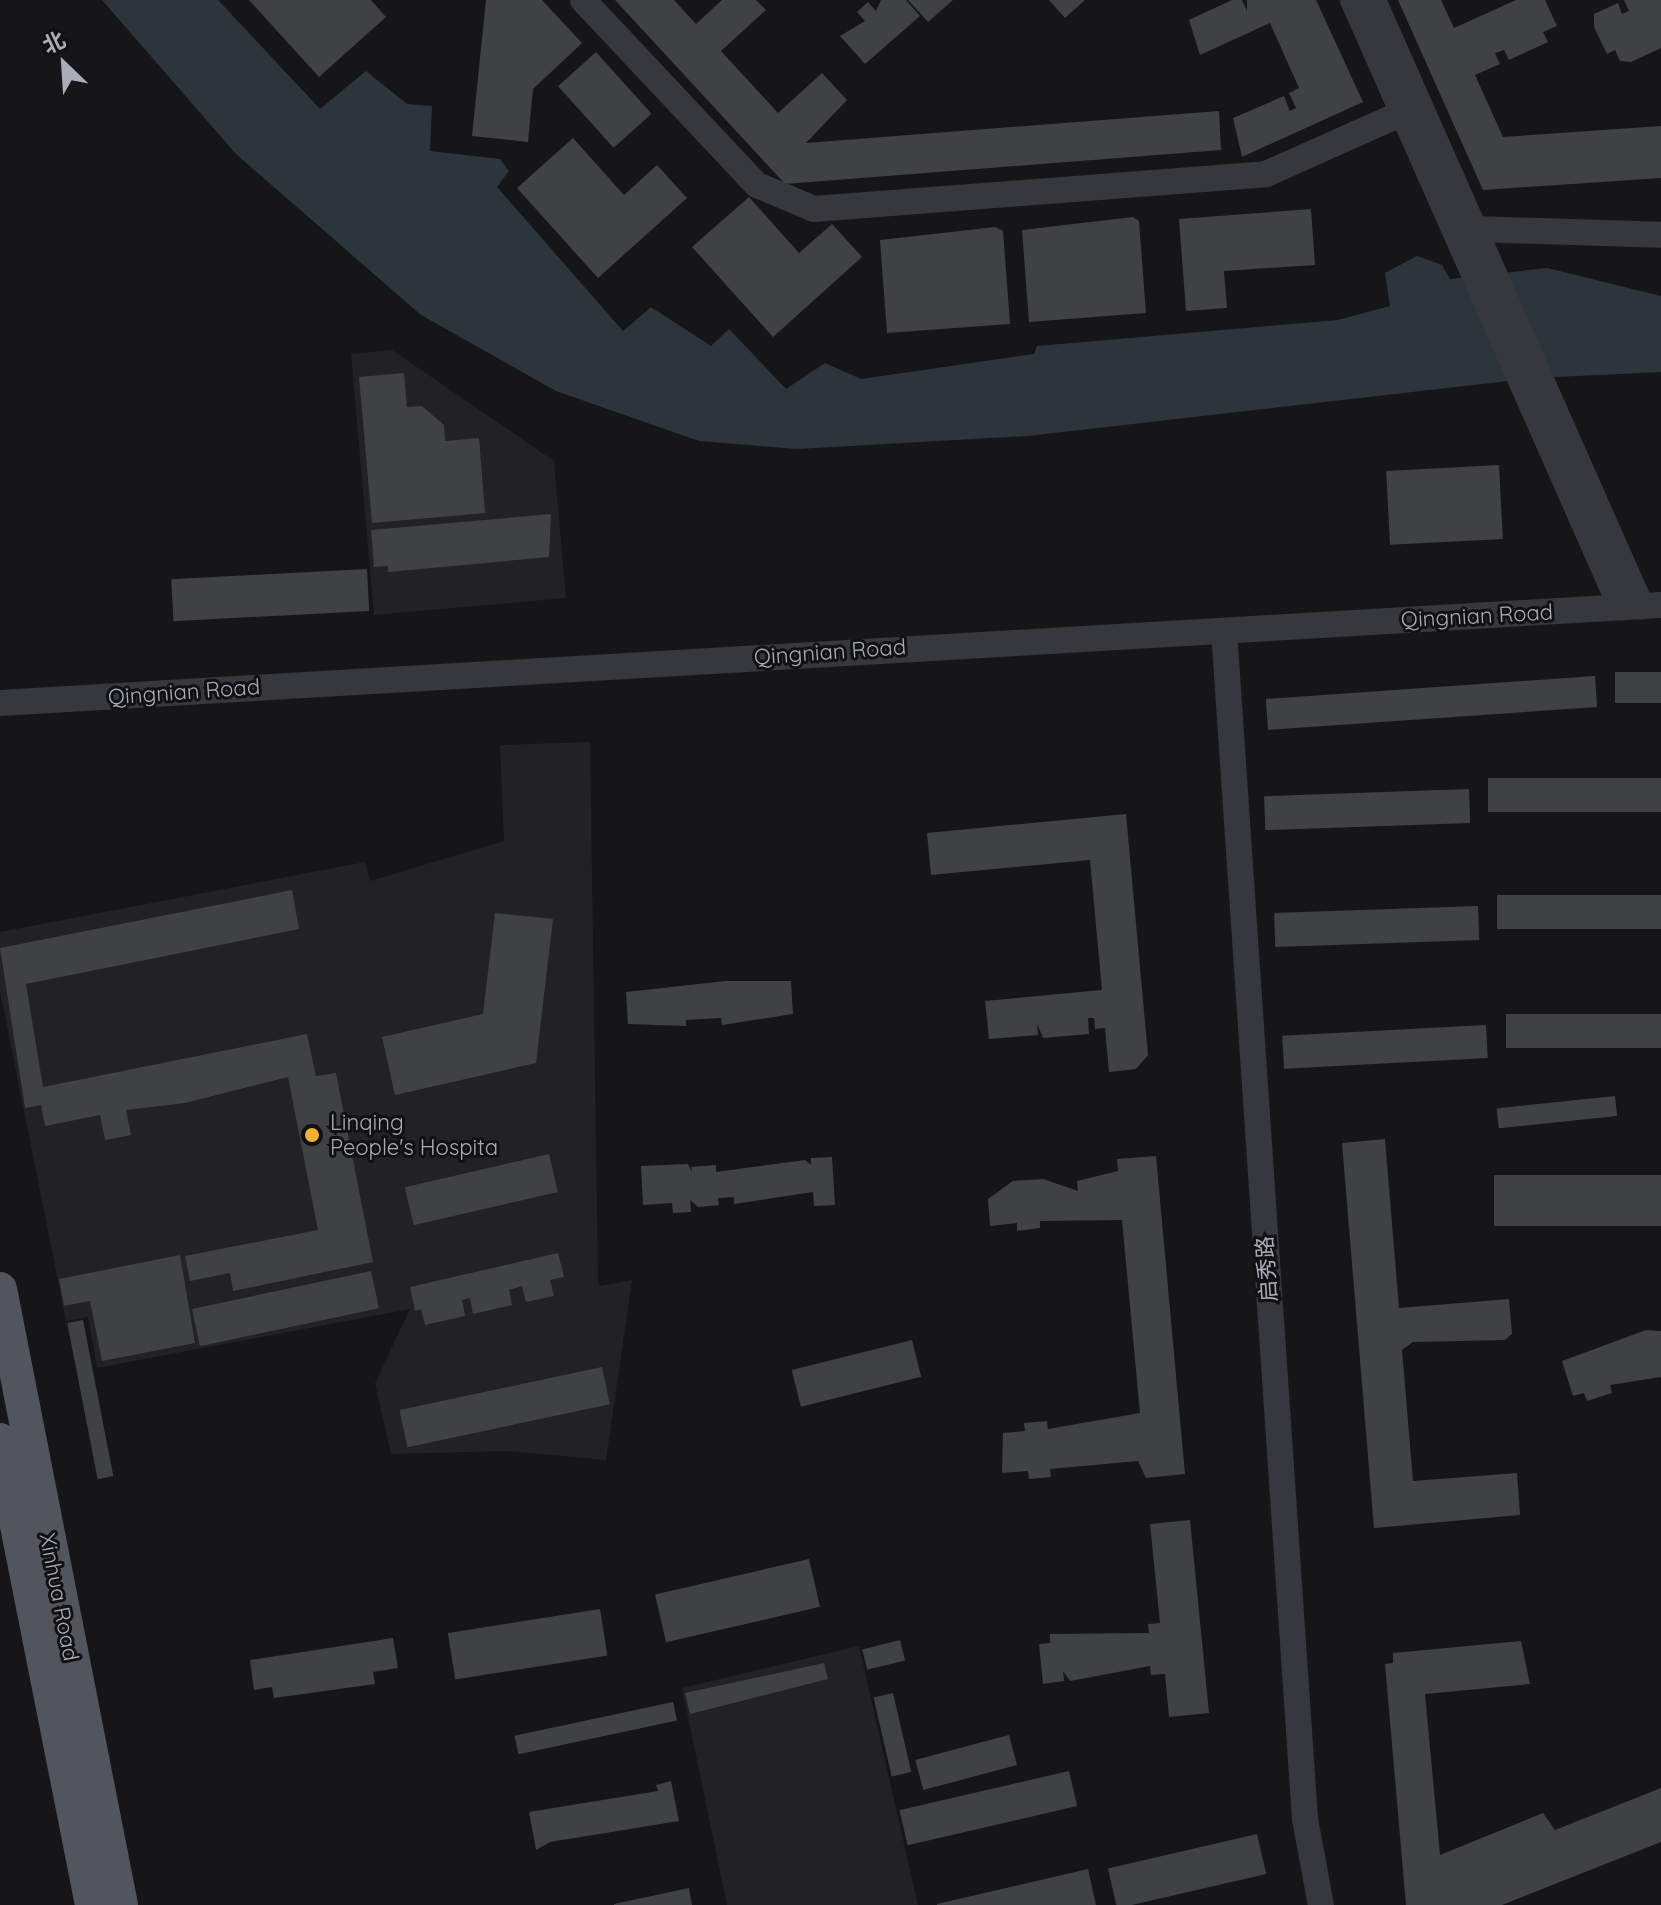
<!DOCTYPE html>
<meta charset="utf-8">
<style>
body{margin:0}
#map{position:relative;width:1661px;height:1905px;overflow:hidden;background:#161618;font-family:Quicksand,"Noto Sans SC",sans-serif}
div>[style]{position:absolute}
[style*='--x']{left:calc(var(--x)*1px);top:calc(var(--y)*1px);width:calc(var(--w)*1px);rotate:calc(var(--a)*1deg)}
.built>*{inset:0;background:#222225}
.water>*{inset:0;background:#2c353c}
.building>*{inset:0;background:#404145;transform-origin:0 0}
.minor>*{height:26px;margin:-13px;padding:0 13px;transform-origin:13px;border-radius:13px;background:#37383d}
.major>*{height:34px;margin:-17px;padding:0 17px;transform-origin:17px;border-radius:17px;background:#53555c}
.dots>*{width:22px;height:22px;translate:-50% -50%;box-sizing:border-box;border:4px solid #111113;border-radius:50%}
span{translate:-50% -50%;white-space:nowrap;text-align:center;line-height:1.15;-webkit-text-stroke:6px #111113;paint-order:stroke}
.street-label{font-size:22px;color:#a8adb8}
.poi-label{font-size:22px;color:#a8adb8}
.left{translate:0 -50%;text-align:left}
.north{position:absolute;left:24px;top:24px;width:80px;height:80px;-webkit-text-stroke:6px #111113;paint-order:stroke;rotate:335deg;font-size:22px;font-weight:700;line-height:32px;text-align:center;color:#a8adb8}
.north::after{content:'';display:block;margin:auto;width:28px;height:36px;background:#a8adb8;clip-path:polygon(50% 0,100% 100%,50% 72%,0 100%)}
</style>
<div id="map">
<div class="built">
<div style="clip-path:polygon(392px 350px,554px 461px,566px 598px,374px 615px,351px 354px)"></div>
<div style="clip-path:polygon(590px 742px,598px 1279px,600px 1286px,632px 1280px,606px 1460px,508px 1451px,391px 1454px,375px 1383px,410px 1309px,97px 1368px,88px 1317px,66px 1321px,0 991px,0 932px,365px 862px,370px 881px,504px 841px,500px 745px)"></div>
<div style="clip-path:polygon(859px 1646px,918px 1905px,727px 1905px,682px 1688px)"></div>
</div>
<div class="water">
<div style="clip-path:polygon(102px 0,218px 0,320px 109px,366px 71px,407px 104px,432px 106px,430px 151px,500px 159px,509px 171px,497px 187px,623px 331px,651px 307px,711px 346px,729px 329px,786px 389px,825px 363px,861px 379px,1034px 354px,1037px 346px,1338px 320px,1390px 306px,1385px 273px,1417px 256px,1442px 265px,1450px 279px,1547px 268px,1661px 296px,1661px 372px,1534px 378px,1028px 436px,797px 449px,699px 441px,556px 391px,421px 315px,236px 154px)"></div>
</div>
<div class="building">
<div style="clip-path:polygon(249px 0,371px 0,386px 17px,319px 77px)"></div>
<div style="clip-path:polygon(486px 0,542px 0,582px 43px,533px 89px,528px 142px,472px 136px)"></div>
<div style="clip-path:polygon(615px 0,674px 0,696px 24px,722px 0,756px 0,766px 10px,721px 51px,778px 113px,822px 73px,847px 100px,806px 143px,1219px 111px,1221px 150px,785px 184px)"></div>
<div style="clip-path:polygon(906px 0,920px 16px,865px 64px,840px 36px,865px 21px,857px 12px,868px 2px,876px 11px,881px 0)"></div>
<div style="clip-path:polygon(908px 0,953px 0,928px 22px)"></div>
<div style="clip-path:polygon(1049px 0,1085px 0,1065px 18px)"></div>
<div style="clip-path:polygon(1232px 0,1242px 0,1247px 11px,1247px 0,1316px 0,1363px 102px,1242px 157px,1233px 118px,1284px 96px,1290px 111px,1296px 108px,1289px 93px,1299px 88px,1270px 23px,1200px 55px,1189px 20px)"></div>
<div style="clip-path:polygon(1398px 0,1441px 0,1454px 28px,1516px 0,1545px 0,1557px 26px,1543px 32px,1548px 42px,1509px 60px,1504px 50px,1495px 53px,1500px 64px,1475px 75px,1503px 137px,1661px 126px,1661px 178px,1483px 190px)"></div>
<div style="clip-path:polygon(1624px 0,1661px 0,1661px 48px,1631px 62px,1620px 61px,1615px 50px,1607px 54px,1594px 27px,1594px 14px,1618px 3px,1622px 14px,1629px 11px)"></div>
<div style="left:596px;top:52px;width:83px;height:51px;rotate:48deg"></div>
<div style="clip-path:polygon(573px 138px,624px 195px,657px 165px,687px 198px,598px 278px,517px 188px)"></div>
<div style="clip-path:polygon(749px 197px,799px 253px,832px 224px,862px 257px,773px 337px,692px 247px)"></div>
<div style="clip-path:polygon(1311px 209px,1315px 265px,1224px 271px,1227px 308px,1186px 311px,1179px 219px)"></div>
<div style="clip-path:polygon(1133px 217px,1139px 221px,1146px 313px,1029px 322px,1022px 230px)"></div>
<div style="clip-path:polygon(995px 227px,1003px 231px,1010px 324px,887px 333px,880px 240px)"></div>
<div style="clip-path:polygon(404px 373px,407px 407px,422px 406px,444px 425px,445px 441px,479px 438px,485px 513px,372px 523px,359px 377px)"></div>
<div style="left:1499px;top:465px;width:74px;height:113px;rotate:87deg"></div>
<div style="clip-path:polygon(551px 514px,549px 557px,388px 572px,388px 566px,374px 567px,371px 530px)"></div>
<div style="left:367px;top:569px;width:42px;height:196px;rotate:87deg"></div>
<div style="left:1661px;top:672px;width:31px;height:46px;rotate:90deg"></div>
<div style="left:1595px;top:676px;width:31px;height:330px;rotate:86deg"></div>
<div style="left:1661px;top:778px;width:34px;height:173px;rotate:90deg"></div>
<div style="left:1469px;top:789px;width:34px;height:205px;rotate:88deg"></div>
<div style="clip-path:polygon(1126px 814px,1148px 1055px,1136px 1069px,1109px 1072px,1105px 1028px,1095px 1029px,1094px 1018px,1088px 1018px,1089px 1034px,1043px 1038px,1037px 1023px,1038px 1035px,989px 1039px,985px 1001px,1102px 990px,1090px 860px,931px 875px,927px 833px)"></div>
<div style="clip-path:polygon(292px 890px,299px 929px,26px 984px,43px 1087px,307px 1034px,316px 1076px,336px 1073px,373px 1262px,233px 1291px,230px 1273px,190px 1281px,185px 1256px,318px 1230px,288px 1077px,185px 1103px,126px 1110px,131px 1135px,105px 1140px,100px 1115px,45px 1126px,41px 1105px,25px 1108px,0 948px)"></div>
<div style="left:1661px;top:895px;width:34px;height:164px;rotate:90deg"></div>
<div style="left:1478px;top:906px;width:34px;height:204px;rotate:88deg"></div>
<div style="clip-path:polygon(495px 913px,553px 919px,536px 1063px,395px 1095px,382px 1037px,483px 1014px)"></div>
<div style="clip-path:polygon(726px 981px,791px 981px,793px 1014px,722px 1025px,721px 1018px,686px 1020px,686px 1026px,628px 1024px,626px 992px)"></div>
<div style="left:1661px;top:1014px;width:34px;height:155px;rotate:90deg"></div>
<div style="left:1486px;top:1025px;width:33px;height:204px;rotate:87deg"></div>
<div style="left:1615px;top:1096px;width:20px;height:119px;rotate:84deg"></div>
<div style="clip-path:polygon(1385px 1139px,1399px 1308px,1509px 1299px,1512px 1334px,1505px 1340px,1413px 1342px,1402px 1350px,1413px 1481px,1517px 1473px,1520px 1515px,1374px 1528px,1342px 1143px)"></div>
<div style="left:549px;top:1154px;width:39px;height:148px;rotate:77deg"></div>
<div style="clip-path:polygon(1156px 1156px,1185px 1474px,1146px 1478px,1138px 1461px,1050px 1469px,1051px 1477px,1029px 1479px,1028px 1471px,1002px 1473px,1003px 1433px,1025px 1431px,1024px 1423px,1047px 1421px,1048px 1429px,1140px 1413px,1122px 1220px,1040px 1221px,1040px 1228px,1017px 1231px,1017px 1223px,990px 1226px,988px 1199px,1013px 1181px,1043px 1179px,1078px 1191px,1077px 1181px,1118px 1171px,1117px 1159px)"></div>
<div style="clip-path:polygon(832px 1157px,835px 1205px,814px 1206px,813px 1192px,734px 1204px,734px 1197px,718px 1198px,719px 1205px,698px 1207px,690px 1200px,691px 1212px,673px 1213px,672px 1203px,643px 1205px,641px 1166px,688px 1164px,692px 1173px,691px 1167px,716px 1165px,716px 1172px,805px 1160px,811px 1165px,811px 1158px)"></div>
<div style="left:1661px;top:1175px;width:51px;height:167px;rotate:90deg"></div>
<div style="clip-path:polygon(558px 1253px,564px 1277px,550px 1280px,554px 1296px,526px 1302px,522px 1286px,509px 1290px,512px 1305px,473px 1314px,470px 1298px,462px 1300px,465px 1316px,425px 1325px,421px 1309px,415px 1311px,410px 1287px)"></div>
<div style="clip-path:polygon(180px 1255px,195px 1343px,102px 1361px,90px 1301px,64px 1306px,59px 1279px)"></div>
<div style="left:371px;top:1271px;width:38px;height:183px;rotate:78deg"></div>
<div style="left:83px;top:1320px;width:159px;height:16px;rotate:79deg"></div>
<div style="clip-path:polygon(1646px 1330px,1661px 1331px,1661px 1377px,1610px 1385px,1612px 1393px,1587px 1401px,1584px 1393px,1573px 1396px,1562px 1361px)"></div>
<div style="left:912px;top:1340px;width:38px;height:124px;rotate:76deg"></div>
<div style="left:602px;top:1367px;width:38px;height:207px;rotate:78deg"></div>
<div style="clip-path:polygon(1190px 1520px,1209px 1713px,1169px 1717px,1165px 1674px,1151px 1675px,1150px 1666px,1070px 1681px,1063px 1671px,1064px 1681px,1043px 1684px,1039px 1644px,1050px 1643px,1050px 1634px,1149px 1633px,1148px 1624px,1160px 1623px,1150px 1524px)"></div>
<div style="left:809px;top:1559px;width:49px;height:158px;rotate:77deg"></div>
<div style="left:600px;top:1609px;width:47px;height:154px;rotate:81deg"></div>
<div style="clip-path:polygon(393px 1638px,398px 1668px,373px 1672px,375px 1684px,274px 1698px,272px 1687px,254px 1690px,250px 1660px)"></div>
<div style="left:900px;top:1640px;width:21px;height:39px;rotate:76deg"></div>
<div style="clip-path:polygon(1521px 1641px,1530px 1684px,1425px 1694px,1440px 1855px,1543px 1813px,1555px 1830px,1661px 1788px,1661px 1842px,1502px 1905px,1406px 1905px,1385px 1664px,1393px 1663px,1393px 1653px)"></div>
<div style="clip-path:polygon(824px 1663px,828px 1679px,690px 1714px,685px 1693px)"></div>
<div style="left:893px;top:1693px;width:81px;height:20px;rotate:77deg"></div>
<div style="left:673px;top:1702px;width:19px;height:162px;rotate:78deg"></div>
<div style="left:1009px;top:1735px;width:31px;height:97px;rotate:75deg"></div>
<div style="left:1069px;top:1771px;width:36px;height:174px;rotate:77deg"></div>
<div style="clip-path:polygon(671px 1781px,679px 1821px,550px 1842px,536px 1850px,529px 1812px,658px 1791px,656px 1785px)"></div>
<div style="left:1257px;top:1834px;width:41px;height:153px;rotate:77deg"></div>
<div style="clip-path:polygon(1088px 1869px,1096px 1905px,937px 1905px,937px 1904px)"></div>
<div style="clip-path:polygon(689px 1888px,692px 1905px,614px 1905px,614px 1904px)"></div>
</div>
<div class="minor">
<div style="--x:583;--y:0;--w:254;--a:46.8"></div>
<div style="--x:757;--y:185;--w:62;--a:22.8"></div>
<div style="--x:814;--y:209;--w:453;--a:-4.4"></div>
<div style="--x:1266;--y:174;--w:150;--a:-24"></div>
<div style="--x:1353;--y:0;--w:664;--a:66.18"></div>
<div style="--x:1373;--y:0;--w:663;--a:66.14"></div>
<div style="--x:1474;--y:229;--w:187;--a:1.8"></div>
<div style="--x:1224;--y:631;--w:1191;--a:86.1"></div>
<div style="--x:1305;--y:1819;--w:87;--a:79.5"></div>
<div style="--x:0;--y:703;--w:1664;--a:-3.38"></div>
</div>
<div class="major">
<div style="--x:0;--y:1289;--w:628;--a:78.89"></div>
<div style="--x:0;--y:1440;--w:474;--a:78.8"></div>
</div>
<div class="dots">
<div style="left:312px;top:1135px;background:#f2b134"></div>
</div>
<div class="street-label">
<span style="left:1477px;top:616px;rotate:-3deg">Qingnian Road</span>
<span style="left:830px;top:652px;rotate:-4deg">Qingnian Road</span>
<span style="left:184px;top:692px;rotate:-4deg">Qingnian Road</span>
<span style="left:1267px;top:1269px;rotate:-94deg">启秀路</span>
<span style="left:59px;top:1597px;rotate:79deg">Xinhua Road</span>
</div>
<div class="poi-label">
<span class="left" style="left:330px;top:1135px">Linqing<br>People's Hospita</span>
</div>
<div class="north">北</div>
</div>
